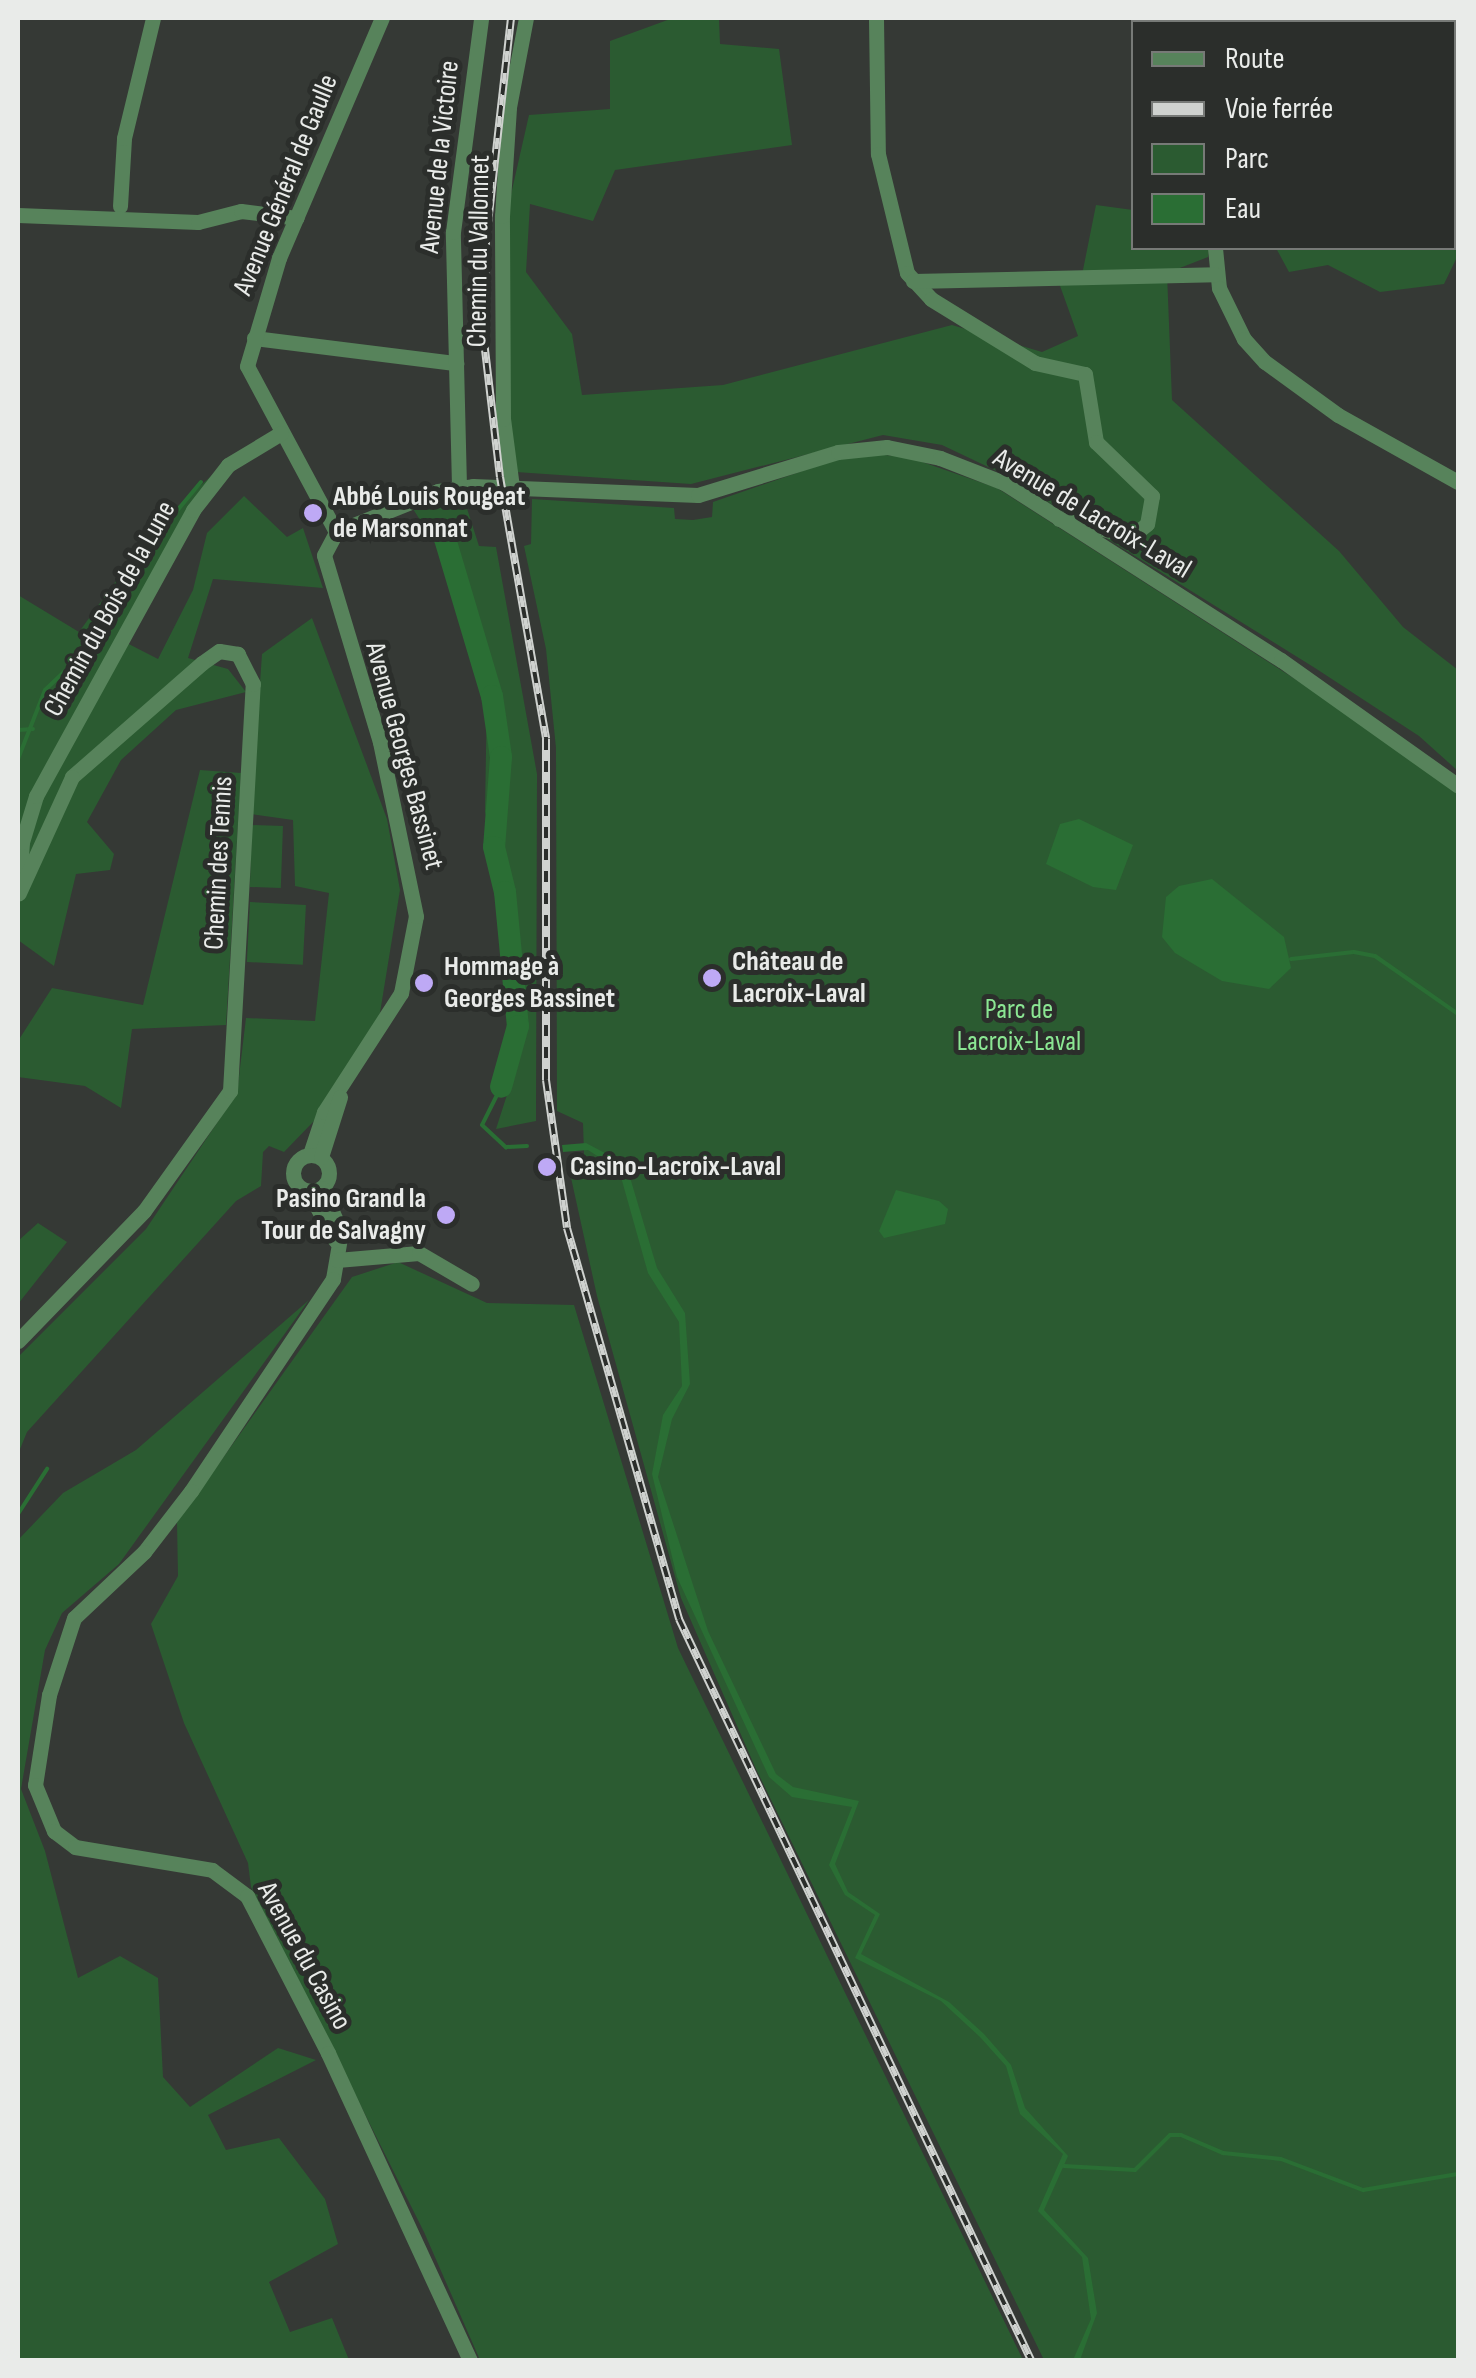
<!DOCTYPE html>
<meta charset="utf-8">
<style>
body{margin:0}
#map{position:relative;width:1476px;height:2378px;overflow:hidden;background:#353935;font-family:"Sofia Sans Condensed",sans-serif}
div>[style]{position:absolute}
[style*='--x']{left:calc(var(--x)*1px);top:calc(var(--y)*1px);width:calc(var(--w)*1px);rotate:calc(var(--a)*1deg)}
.green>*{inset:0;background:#2b5b31;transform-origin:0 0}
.water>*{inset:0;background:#2a6e34}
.stream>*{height:4px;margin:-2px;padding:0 2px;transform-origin:2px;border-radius:2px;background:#2a6e34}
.river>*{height:22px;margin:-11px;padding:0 11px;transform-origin:11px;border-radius:11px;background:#2a6e34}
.minor>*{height:15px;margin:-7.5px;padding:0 7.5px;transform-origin:7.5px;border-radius:7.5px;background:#57835b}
.minor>.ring{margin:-7.5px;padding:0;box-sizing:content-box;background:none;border:15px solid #57835b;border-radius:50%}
.rail>*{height:8px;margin-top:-4px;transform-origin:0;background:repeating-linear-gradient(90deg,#2b2e2b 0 11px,#cfd2cf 0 22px);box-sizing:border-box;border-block:2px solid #cfd2cf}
.dots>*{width:28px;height:28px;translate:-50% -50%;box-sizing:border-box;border:5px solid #2b2e2b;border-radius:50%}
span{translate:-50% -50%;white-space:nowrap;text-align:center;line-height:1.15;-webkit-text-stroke:10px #2b2e2b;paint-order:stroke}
.street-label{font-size:28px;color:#e9ebe9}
.poi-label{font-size:28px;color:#e9ebe9;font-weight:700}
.left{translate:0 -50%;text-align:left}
.right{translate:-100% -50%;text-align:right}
.park-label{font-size:28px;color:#8be693}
.frame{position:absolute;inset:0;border:20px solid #e9ebe9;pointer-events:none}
.legend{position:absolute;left:1131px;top:20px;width:325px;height:230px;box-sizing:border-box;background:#2b2e2b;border:2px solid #777a77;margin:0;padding:12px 18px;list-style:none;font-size:30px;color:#e9ebe9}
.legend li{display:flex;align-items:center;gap:20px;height:50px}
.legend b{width:50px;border:2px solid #777a77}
</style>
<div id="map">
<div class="green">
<div style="clip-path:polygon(673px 18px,719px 18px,720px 44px,779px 49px,792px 145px,615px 170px,593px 221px,530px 204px,526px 272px,572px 334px,582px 395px,723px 385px,952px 325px,1042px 352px,1078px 336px,1059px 283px,1081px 280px,1096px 205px,1133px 210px,1134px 248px,1209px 248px,1208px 257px,1167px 273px,1172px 400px,1339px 551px,1403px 627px,1458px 670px,1458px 771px,1419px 736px,1315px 668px,1003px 474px,942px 445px,883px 435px,691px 484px,516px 472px,508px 395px,507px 212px,529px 115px,610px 109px,610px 41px)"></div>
<div style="clip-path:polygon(1454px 214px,1458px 255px,1444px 284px,1380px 292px,1328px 265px,1289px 272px,1276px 248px,1454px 248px)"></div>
<div style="clip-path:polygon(873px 454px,908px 457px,997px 488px,1429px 765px,1458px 794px,1458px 2360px,1044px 2360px,756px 1769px,681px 1598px,597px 1296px,568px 1164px,584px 1154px,583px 1123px,557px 1111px,556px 748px,546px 649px,524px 546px,531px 544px,532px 499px,674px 508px,675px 519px,693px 520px,712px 517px,713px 502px,840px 458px)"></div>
<div style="clip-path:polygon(220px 468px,119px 639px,158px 659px,193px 590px,207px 533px,244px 496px,287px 537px,303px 528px,323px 588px,213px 579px,188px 658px,228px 669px,246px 692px,176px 710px,121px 760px,87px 822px,114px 854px,110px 870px,76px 874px,54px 966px,18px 940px,18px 595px,79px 632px,155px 527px)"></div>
<div style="clip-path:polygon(463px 496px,479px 546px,496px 547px,537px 774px,536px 1121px,496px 1129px,525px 1039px,508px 883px,485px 812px,487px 691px,449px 565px,413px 509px)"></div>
<div style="clip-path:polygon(312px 618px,387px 819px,400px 890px,378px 1025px,315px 1120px,284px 1152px,269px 1146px,263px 1152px,261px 1186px,236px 1201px,27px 1432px,18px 1454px,18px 1357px,146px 1229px,237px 1093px,246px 1018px,315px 1021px,329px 893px,295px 886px,293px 820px,251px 814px,262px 654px)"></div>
<div style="clip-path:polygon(200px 770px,241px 773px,226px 1025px,132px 1029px,121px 1108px,85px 1086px,18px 1077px,18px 1041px,52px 988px,143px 1005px)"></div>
<div style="left:252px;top:825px;width:31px;height:62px;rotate:2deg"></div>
<div style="left:250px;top:902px;width:56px;height:60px;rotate:3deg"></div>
<div style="clip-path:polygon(38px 1223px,67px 1242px,18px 1304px,18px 1241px)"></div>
<div style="clip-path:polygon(398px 1262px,487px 1303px,574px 1305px,678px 1648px,1023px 2360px,480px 2360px,424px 2232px,251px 1887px,248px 1863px,184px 1723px,151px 1624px,178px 1576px,177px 1522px,352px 1277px)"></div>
<div style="clip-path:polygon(309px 1300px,119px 1564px,62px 1613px,45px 1650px,21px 1789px,45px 1851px,78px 1978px,120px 1956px,158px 1978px,163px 2077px,190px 2107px,278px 2048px,316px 2060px,208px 2115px,226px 2150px,279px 2138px,325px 2199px,338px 2244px,269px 2282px,290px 2332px,332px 2318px,349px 2360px,18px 2360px,18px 1540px,63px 1493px,136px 1450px)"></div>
</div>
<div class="water">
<div style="clip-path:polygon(1079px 819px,1133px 845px,1116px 890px,1093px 887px,1046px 864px,1060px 824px)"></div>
<div style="clip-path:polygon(1212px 879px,1284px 937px,1291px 968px,1269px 989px,1222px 981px,1175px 953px,1162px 937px,1166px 897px,1179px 886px)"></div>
<div style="clip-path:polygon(586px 1143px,620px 1161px,629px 1174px,657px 1268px,685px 1313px,690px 1384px,672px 1419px,658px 1477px,708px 1631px,776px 1774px,793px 1787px,859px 1801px,835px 1864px,848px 1892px,880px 1914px,861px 1954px,949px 2002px,984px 2034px,1011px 2065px,1025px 2108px,1068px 2156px,1044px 2210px,1088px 2258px,1097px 2313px,1080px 2360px,1073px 2360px,1091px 2319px,1082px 2257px,1038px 2211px,1063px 2154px,1020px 2114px,1006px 2066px,980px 2037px,941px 2001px,855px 1958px,875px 1915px,845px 1895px,829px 1865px,852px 1807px,792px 1797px,769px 1777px,677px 1577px,652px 1474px,663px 1415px,682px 1386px,679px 1322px,648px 1273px,619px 1170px,588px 1150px,563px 1152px,562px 1145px)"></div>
<div style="clip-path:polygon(896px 1190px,939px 1201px,948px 1209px,945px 1224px,884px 1238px,879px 1231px)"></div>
</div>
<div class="stream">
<div style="--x:18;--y:730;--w:15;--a:-4"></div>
<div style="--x:18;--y:759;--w:74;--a:-68.6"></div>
<div style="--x:45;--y:690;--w:52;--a:-43.5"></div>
<div style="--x:83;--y:654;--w:131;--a:-58.7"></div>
<div style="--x:151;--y:542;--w:78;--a:-50.2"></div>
<div style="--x:1291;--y:959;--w:63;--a:-6.3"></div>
<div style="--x:1354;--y:952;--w:21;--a:11"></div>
<div style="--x:1375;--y:956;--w:101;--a:34.9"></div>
<div style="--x:501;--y:1087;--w:42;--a:116.6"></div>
<div style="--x:482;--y:1125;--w:33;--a:43"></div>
<div style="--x:506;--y:1147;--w:21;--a:-3"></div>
<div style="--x:18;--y:1514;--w:54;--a:-57.2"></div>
<div style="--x:1064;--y:2166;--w:71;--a:3.2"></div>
<div style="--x:1135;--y:2170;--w:49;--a:-45"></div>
<div style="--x:1170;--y:2135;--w:11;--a:0"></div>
<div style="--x:1181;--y:2135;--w:46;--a:23.2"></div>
<div style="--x:1223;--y:2153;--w:58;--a:5.9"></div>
<div style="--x:1281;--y:2159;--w:88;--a:20.7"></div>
<div style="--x:1363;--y:2190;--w:96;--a:-9.6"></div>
</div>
<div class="river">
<div style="--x:443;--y:532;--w:171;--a:73.4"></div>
<div style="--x:492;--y:696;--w:62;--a:81.6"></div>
<div style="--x:501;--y:757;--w:90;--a:94.4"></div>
<div style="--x:494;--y:847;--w:46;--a:76.3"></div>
<div style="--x:505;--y:892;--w:135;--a:84.5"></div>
<div style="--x:518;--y:1026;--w:63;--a:105.6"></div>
</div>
<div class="minor">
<div style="--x:876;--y:18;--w:136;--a:89.2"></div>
<div style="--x:878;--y:154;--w:122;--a:76.3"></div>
<div style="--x:907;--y:273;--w:35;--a:47"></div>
<div style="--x:931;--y:299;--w:122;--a:31.6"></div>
<div style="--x:1035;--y:363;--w:51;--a:12.4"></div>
<div style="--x:1085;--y:374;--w:69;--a:80.8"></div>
<div style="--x:1096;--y:442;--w:78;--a:44"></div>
<div style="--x:1152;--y:496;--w:28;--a:100"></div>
<div style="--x:1147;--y:524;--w:19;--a:141"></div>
<div style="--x:1132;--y:536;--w:75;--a:-166.9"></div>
<div style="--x:1360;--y:18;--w:4;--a:76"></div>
<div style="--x:1454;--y:55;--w:5;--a:37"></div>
<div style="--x:120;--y:206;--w:68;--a:-86.6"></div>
<div style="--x:124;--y:138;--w:123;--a:-76.4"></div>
<div style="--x:18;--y:215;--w:180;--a:2.2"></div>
<div style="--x:198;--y:222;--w:44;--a:-14.3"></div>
<div style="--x:241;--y:211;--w:56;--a:7.1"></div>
<div style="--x:1215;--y:248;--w:40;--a:84.3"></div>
<div style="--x:1219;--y:288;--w:57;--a:63.9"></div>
<div style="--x:1244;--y:339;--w:31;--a:48"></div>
<div style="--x:1265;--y:362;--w:90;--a:36"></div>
<div style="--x:1338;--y:415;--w:137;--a:29.2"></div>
<div style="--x:913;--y:281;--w:302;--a:-1.3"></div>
<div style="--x:254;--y:338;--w:204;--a:7.1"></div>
<div style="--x:459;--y:486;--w:254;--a:-91.4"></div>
<div style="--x:453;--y:232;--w:216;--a:-82.5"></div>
<div style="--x:512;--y:487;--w:69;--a:-97.5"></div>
<div style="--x:503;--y:419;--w:203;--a:-90.3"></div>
<div style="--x:502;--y:216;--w:109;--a:-86.3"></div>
<div style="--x:509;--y:107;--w:91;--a:-79.2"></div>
<div style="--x:336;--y:532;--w:188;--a:-118.2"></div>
<div style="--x:247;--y:366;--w:113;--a:-73.5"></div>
<div style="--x:279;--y:258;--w:261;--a:-66.8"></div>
<div style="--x:19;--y:884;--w:42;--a:-85.9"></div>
<div style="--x:22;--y:842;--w:48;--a:-73.1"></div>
<div style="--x:36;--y:796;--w:326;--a:-61.2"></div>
<div style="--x:193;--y:510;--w:57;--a:-52.1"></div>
<div style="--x:228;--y:465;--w:62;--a:-31.1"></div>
<div style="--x:310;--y:1154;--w:44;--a:-71.6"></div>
<div style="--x:324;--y:1112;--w:142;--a:-57.1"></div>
<div style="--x:401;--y:993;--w:78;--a:-79"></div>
<div style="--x:416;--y:916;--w:178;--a:-101.7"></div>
<div style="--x:380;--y:742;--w:195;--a:-106.7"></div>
<div style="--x:324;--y:555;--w:26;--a:-62"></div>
<div style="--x:336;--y:532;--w:110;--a:-21.9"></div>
<div style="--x:438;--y:491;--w:35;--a:-8"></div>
<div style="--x:473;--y:486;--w:225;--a:2.3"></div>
<div style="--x:698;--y:495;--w:146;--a:-17.1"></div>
<div style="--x:838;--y:452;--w:49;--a:-5.8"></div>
<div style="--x:887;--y:447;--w:54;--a:11.7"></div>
<div style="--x:940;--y:458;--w:69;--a:21.3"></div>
<div style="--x:1004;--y:483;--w:329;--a:32.6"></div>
<div style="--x:1281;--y:660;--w:217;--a:35.4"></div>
<div class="ring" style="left:293px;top:1155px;width:21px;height:21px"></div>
<div style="--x:321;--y:1157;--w:63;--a:-72.4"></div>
<div style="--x:322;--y:1188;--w:48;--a:66.6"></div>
<div style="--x:341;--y:1232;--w:48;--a:99.7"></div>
<div style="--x:333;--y:1279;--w:255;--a:123.8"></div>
<div style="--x:191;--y:1491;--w:77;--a:127.6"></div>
<div style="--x:144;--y:1552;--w:96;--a:136.7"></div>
<div style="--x:74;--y:1618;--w:81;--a:108"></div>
<div style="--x:49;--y:1695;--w:91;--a:98.8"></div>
<div style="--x:35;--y:1785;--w:50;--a:67.6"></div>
<div style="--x:54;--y:1831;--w:26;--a:37"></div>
<div style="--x:75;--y:1847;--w:139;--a:9.5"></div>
<div style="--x:212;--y:1870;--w:44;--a:36.6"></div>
<div style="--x:247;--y:1896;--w:177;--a:62.7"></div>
<div style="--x:328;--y:2053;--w:338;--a:65.2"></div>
<div style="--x:308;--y:1191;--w:56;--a:61.1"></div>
<div style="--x:337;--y:1260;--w:82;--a:-4.9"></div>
<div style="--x:419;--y:1253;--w:61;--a:30.3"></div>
<div style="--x:18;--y:1341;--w:181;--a:-45.9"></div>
<div style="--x:144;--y:1211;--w:148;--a:-54.4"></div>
<div style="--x:230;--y:1091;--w:408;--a:-86.8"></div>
<div style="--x:253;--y:684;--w:34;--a:-117"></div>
<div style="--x:238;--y:654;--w:19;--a:-171"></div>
<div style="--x:219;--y:651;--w:21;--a:145"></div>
<div style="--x:202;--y:663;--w:173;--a:138.8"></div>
<div style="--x:72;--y:777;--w:128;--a:114.6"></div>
</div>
<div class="rail">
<div style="--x:511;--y:18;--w:225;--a:96.4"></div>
<div style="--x:486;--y:242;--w:99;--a:91.2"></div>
<div style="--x:484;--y:341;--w:137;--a:83.3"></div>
<div style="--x:500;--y:477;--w:266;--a:80"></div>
<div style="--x:546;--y:739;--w:341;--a:90"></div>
<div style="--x:546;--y:1080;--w:149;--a:81.9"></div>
<div style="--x:567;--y:1228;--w:407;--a:74"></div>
<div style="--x:679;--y:1619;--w:820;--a:64.59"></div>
</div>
<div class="dots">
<div style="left:313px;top:513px;background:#bea9f5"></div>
<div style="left:712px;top:978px;background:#bea9f5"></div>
<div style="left:424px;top:983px;background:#bea9f5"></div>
<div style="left:547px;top:1167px;background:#bea9f5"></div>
<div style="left:446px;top:1215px;background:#bea9f5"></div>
</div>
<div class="street-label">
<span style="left:440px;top:157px;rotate:-84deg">Avenue de la Victoire</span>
<span style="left:286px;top:185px;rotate:-68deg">Avenue Général de Gaulle</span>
<span style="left:479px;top:251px;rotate:-89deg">Chemin du Vallonnet</span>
<span style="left:1092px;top:514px;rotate:31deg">Avenue de Lacroix-Laval</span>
<span style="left:110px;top:609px;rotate:-61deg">Chemin du Bois de la Lune</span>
<span style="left:404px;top:756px;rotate:75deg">Avenue Georges Bassinet</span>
<span style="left:219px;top:863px;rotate:-87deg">Chemin des Tennis</span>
<span style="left:304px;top:1956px;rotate:61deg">Avenue du Casino</span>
</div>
<div class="poi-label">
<span class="left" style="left:333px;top:513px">Abbé Louis Rougeat<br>de Marsonnat</span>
<span class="left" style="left:732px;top:978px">Château de<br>Lacroix-Laval</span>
<span class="left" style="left:444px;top:983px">Hommage à<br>Georges Bassinet</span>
<span class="left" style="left:570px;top:1167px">Casino-Lacroix-Laval</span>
<span class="right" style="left:426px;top:1215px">Pasino Grand la<br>Tour de Salvagny</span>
</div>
<div class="park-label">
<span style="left:1019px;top:1026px">Parc de<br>Lacroix-Laval</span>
</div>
<div class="frame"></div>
<ul class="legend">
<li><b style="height:12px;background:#57835b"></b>Route</li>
<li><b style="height:12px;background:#cfd2cf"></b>Voie ferrée</li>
<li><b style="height:28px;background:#2b5b31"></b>Parc</li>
<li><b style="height:28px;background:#2a6e34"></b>Eau</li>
</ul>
</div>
